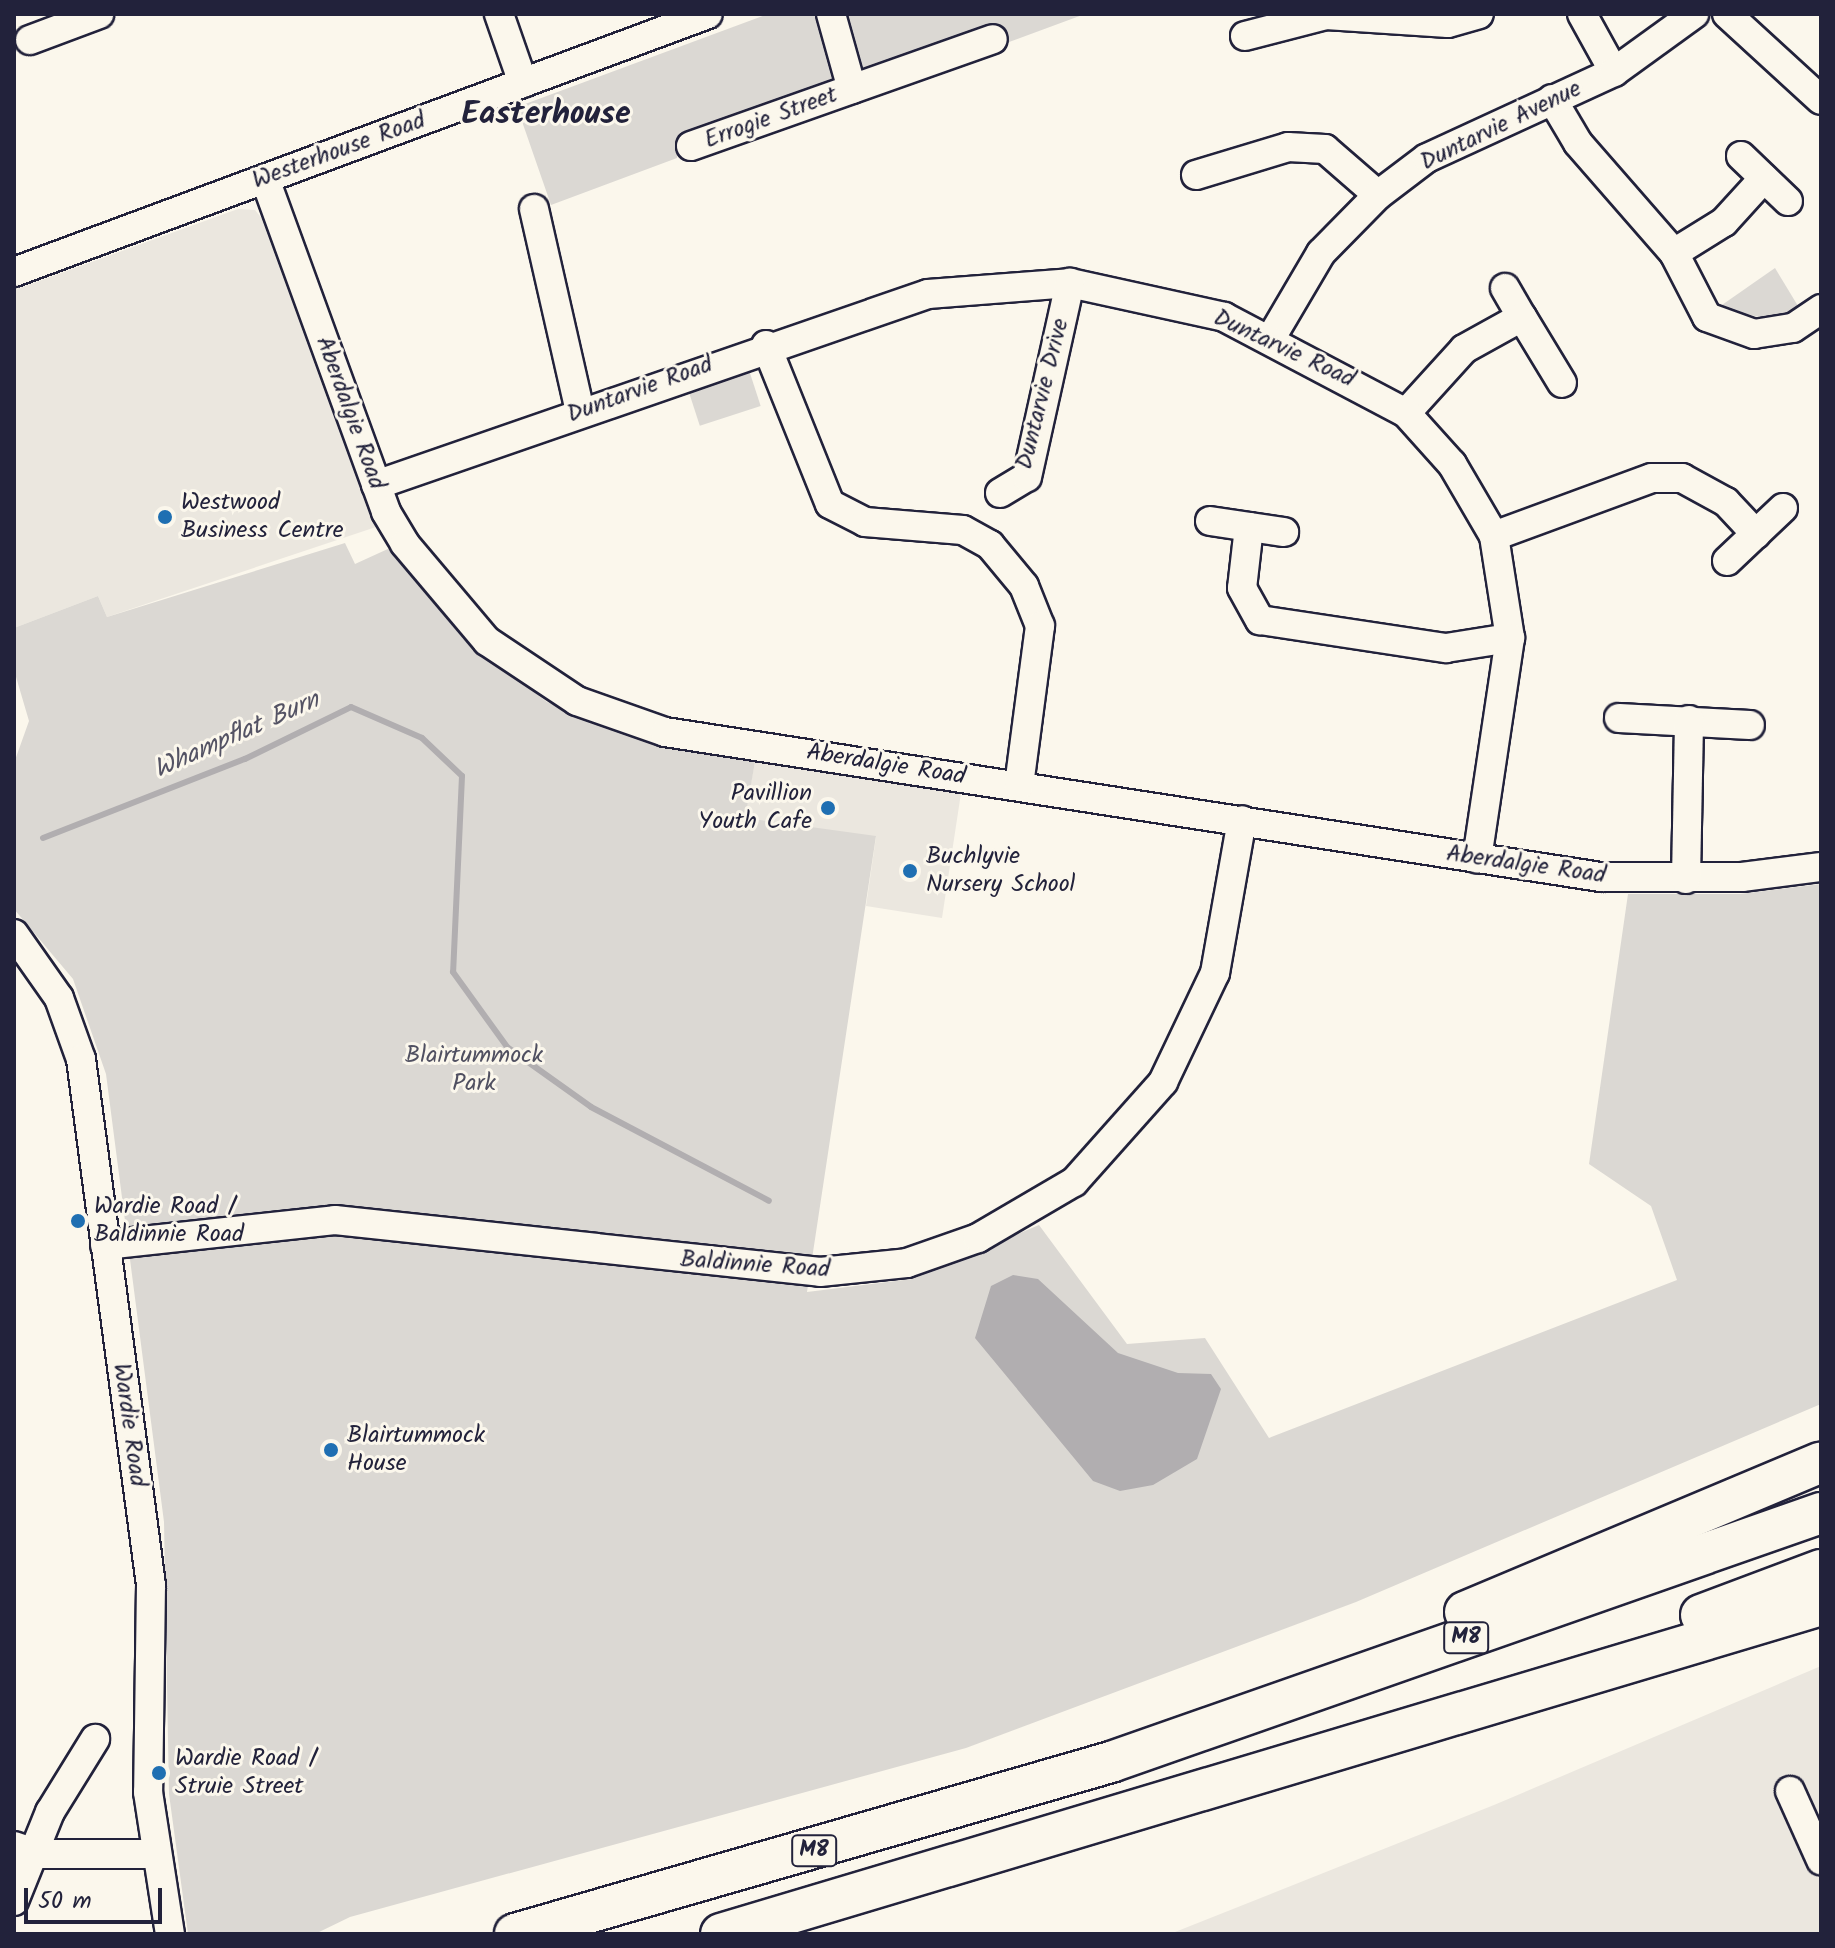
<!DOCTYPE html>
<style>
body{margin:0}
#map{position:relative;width:1835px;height:1948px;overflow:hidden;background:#fbf7ec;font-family:Kalam,sans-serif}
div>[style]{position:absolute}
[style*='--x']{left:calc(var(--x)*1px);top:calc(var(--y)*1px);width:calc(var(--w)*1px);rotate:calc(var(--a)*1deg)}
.built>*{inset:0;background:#ebe7df}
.green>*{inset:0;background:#dbd8d3;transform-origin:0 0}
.water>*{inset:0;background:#b1aeb0}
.stream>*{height:6px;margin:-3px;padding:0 3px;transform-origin:3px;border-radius:3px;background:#b1aeb0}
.roads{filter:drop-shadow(2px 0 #22223b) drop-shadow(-2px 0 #22223b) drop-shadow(0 2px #22223b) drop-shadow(0 -2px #22223b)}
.minor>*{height:28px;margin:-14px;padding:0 14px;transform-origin:14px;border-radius:14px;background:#fbf7ec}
.highway>*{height:40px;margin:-20px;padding:0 20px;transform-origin:20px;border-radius:20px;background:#fbf7ec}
.dots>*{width:22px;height:22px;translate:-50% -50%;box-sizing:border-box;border:4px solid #fbf7ec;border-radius:50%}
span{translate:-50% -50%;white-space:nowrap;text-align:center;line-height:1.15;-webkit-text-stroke:6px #fbf7ec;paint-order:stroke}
.shield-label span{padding:2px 6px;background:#fbf7ec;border:2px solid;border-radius:6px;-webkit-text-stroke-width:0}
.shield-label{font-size:22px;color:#22223b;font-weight:700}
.street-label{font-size:24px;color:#22223b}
.poi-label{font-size:24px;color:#22223b}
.left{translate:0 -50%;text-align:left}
.right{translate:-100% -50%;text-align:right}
.park-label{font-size:24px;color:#505061}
.water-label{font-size:26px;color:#545364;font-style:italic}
.district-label{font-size:32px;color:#22223b;font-weight:700}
.frame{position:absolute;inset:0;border:16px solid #22223b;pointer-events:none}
.scale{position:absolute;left:24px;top:1888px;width:138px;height:36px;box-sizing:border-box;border:4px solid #22223b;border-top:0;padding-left:10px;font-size:24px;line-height:28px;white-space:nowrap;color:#22223b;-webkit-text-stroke:6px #fbf7ec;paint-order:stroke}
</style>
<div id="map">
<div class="built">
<div style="clip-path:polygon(238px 209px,255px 210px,264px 221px,379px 526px,107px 617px,98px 596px,14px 628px,14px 290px)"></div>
<div style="clip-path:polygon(755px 762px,961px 793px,942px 918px,866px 906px,876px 837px,744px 818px)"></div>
<div style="clip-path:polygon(1821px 1666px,1821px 1934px,1170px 1934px,1494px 1805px)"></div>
</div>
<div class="green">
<div style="clip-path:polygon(768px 14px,1085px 14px,1001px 45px,994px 26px,679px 133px,677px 158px,551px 205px,517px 107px)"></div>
<div style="clip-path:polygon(1775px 268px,1798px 306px,1783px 316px,1771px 320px,1719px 307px)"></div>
<div style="left:748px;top:367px;width:41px;height:64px;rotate:72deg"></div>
<div style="clip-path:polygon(345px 543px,355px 564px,390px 548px,463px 639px,547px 702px,642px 741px,755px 762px,745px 818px,876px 836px,807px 1292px,912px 1279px,1039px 1225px,1127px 1344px,1205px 1338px,1269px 1438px,1677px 1280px,1651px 1206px,1589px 1164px,1628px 894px,1740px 894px,1821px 884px,1821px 1404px,1356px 1602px,966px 1748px,350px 1917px,315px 1934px,188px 1934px,169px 1794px,164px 1522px,106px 1074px,73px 979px,14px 909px,14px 763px,29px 721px,14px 670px,14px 628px,98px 596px,107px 617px)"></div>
</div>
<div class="water">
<div style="clip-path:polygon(1013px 1275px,1038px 1279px,1118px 1353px,1178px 1373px,1211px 1374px,1221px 1389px,1197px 1459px,1153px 1485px,1120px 1491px,1093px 1481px,975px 1338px,991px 1286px)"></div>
</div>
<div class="stream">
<div style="--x:43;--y:838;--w:217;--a:-21.4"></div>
<div style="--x:245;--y:759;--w:118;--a:-26.1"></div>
<div style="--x:351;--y:707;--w:77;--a:23.6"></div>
<div style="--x:422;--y:738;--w:55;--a:43.5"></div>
<div style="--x:462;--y:776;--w:196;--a:92.6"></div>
<div style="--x:453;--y:972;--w:92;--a:54.2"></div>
<div style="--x:507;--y:1047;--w:103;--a:35.5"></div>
<div style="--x:591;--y:1107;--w:201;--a:27.8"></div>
</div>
<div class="roads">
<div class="minor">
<div style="--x:499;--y:14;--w:73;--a:70.8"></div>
<div style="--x:831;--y:14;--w:78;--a:74.4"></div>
<div style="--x:1582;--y:14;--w:66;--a:61.1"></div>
<div style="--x:1727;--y:14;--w:127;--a:42.5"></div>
<div style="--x:1245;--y:36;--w:84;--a:-14.5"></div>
<div style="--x:1326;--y:15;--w:122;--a:3.8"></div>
<div style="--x:1448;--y:23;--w:32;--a:-16"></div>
<div style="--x:30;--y:40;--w:74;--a:-20.6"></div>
<div style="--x:1552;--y:99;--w:51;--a:59.4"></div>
<div style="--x:1578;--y:143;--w:146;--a:48.9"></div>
<div style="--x:1674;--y:253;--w:72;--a:62.7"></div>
<div style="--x:1707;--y:317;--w:50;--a:19.9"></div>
<div style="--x:1754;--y:334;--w:39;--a:-9"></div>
<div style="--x:1793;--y:328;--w:34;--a:-34"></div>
<div style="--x:691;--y:146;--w:320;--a:-19.5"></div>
<div style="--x:1741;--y:156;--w:65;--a:43.8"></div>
<div style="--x:1196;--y:175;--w:96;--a:-16.9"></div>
<div style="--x:1288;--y:147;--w:37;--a:3"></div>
<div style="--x:1325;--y:149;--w:70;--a:41"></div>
<div style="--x:265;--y:179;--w:354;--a:70"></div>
<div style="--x:386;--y:512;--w:37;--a:59"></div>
<div style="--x:405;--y:544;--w:127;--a:49.8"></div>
<div style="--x:487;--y:641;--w:108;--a:33.7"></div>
<div style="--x:577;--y:701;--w:93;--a:19.4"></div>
<div style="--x:665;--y:732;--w:947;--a:8.81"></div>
<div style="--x:1601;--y:877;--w:141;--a:0"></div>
<div style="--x:1742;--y:877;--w:80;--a:-7.2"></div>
<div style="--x:534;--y:209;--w:207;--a:77.2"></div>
<div style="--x:1674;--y:253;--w:59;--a:-31.8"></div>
<div style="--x:1724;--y:222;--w:59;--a:-47.7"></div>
<div style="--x:14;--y:272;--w:740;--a:-20.39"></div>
<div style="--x:1505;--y:288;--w:34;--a:60"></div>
<div style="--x:1271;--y:338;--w:99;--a:-59.5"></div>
<div style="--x:1321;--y:253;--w:81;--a:-45.5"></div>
<div style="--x:1378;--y:195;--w:61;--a:-37.1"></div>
<div style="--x:1427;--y:158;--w:206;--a:-24.7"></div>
<div style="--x:1614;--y:72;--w:99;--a:-35.9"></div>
<div style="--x:766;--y:345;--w:171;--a:68.1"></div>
<div style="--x:830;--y:504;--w:39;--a:27"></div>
<div style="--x:865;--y:522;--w:98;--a:4.7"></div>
<div style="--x:963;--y:530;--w:31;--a:29"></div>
<div style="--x:990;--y:545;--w:53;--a:50.3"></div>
<div style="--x:1024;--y:586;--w:43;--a:68.2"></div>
<div style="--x:1040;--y:626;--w:161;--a:97.5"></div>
<div style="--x:1406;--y:413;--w:86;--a:-47.8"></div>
<div style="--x:1464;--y:349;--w:66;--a:-28.9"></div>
<div style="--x:1522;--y:317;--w:77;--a:58.8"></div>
<div style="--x:376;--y:485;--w:584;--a:-19.09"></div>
<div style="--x:928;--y:294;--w:142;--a:-4.4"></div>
<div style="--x:1070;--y:283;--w:158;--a:12.4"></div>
<div style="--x:1224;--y:317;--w:206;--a:27.8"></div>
<div style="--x:1406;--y:413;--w:69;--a:48"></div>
<div style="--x:1452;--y:464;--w:83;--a:59.7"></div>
<div style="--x:1494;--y:536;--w:103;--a:81.1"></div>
<div style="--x:1510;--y:638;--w:223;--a:98.5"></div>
<div style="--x:1000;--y:493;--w:31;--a:-31"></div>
<div style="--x:1027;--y:477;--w:199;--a:-77.5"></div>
<div style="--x:1210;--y:521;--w:75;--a:8.5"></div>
<div style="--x:1249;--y:527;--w:61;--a:96.5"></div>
<div style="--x:1242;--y:588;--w:37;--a:61"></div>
<div style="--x:1260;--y:620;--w:188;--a:8.6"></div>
<div style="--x:1446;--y:648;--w:65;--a:-8.9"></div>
<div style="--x:1494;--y:536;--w:168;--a:-20.2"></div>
<div style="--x:1652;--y:478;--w:30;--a:0"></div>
<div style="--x:1682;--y:478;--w:50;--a:28.6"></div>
<div style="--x:1726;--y:502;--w:44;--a:46.8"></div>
<div style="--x:1727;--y:561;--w:77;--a:-43.4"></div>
<div style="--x:1619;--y:718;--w:131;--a:3.1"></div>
<div style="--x:1686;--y:879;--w:159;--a:-88.9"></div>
<div style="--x:14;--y:934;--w:78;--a:54.9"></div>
<div style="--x:59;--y:998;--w:65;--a:70.2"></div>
<div style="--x:81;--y:1059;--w:531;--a:82.42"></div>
<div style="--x:151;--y:1585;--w:207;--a:90.8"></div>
<div style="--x:148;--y:1792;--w:144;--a:81.2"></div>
<div style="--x:105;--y:1245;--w:231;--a:-6.2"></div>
<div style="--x:335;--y:1220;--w:488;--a:6.1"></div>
<div style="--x:820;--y:1272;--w:87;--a:-5.9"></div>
<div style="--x:907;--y:1263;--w:75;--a:-19.4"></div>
<div style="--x:978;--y:1238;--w:111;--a:-30.3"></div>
<div style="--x:1074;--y:1182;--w:134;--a:-48.3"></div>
<div style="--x:1163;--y:1082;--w:121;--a:-64.5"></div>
<div style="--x:1215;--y:973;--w:155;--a:-80"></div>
<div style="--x:1790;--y:1791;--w:76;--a:65.8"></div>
<div style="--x:14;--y:1846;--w:24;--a:19"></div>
<div style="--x:37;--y:1854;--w:117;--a:0"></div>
<div style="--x:14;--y:1901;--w:96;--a:-68"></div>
<div style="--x:50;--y:1812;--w:86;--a:-58.3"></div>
</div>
<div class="highway">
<div style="--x:1465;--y:1612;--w:386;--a:-22.8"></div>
<div style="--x:1701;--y:1615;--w:128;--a:-20.6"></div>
<div style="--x:515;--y:1934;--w:620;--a:-16.1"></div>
<div style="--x:1111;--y:1762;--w:752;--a:-19.33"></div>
<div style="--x:721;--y:1934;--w:1148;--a:-16.65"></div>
</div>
</div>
<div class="dots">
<div style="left:165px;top:517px;background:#1f6fb2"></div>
<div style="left:828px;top:808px;background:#1f6fb2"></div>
<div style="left:910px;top:871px;background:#1f6fb2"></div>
<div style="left:78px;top:1221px;background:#1f6fb2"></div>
<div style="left:331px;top:1450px;background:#1f6fb2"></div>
<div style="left:159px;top:1773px;background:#1f6fb2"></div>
</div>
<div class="shield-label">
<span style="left:1466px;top:1638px">M8</span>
<span style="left:814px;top:1851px">M8</span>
</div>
<div class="street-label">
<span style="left:771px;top:118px;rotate:-20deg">Errogie Street</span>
<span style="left:1501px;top:126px;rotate:-26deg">Duntarvie Avenue</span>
<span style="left:339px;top:151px;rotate:-20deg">Westerhouse Road</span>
<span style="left:1284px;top:349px;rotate:25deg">Duntarvie Road</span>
<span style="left:640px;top:390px;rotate:-20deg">Duntarvie Road</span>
<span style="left:1043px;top:394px;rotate:-76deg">Duntarvie Drive</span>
<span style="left:350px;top:413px;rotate:70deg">Aberdalgie Road</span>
<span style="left:886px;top:765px;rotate:9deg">Aberdalgie Road</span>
<span style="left:1526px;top:865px;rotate:8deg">Aberdalgie Road</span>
<span style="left:755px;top:1265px;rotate:4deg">Baldinnie Road</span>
<span style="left:129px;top:1425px;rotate:82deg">Wardie Road</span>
</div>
<div class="poi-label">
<span class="left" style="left:181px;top:517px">Westwood<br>Business Centre</span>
<span class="right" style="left:812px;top:808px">Pavillion<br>Youth Cafe</span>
<span class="left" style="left:926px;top:871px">Buchlyvie<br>Nursery School</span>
<span class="left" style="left:94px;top:1221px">Wardie Road /<br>Baldinnie Road</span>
<span class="left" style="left:347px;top:1450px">Blairtummock<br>House</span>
<span class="left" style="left:175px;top:1773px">Wardie Road /<br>Struie Street</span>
</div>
<div class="park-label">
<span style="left:474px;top:1070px">Blairtummock<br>Park</span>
</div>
<div class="water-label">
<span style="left:237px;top:736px;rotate:-24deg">Whampflat Burn</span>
</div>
<div class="district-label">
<span style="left:546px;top:115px">Easterhouse</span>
</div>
<div class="frame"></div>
<div class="scale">50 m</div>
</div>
